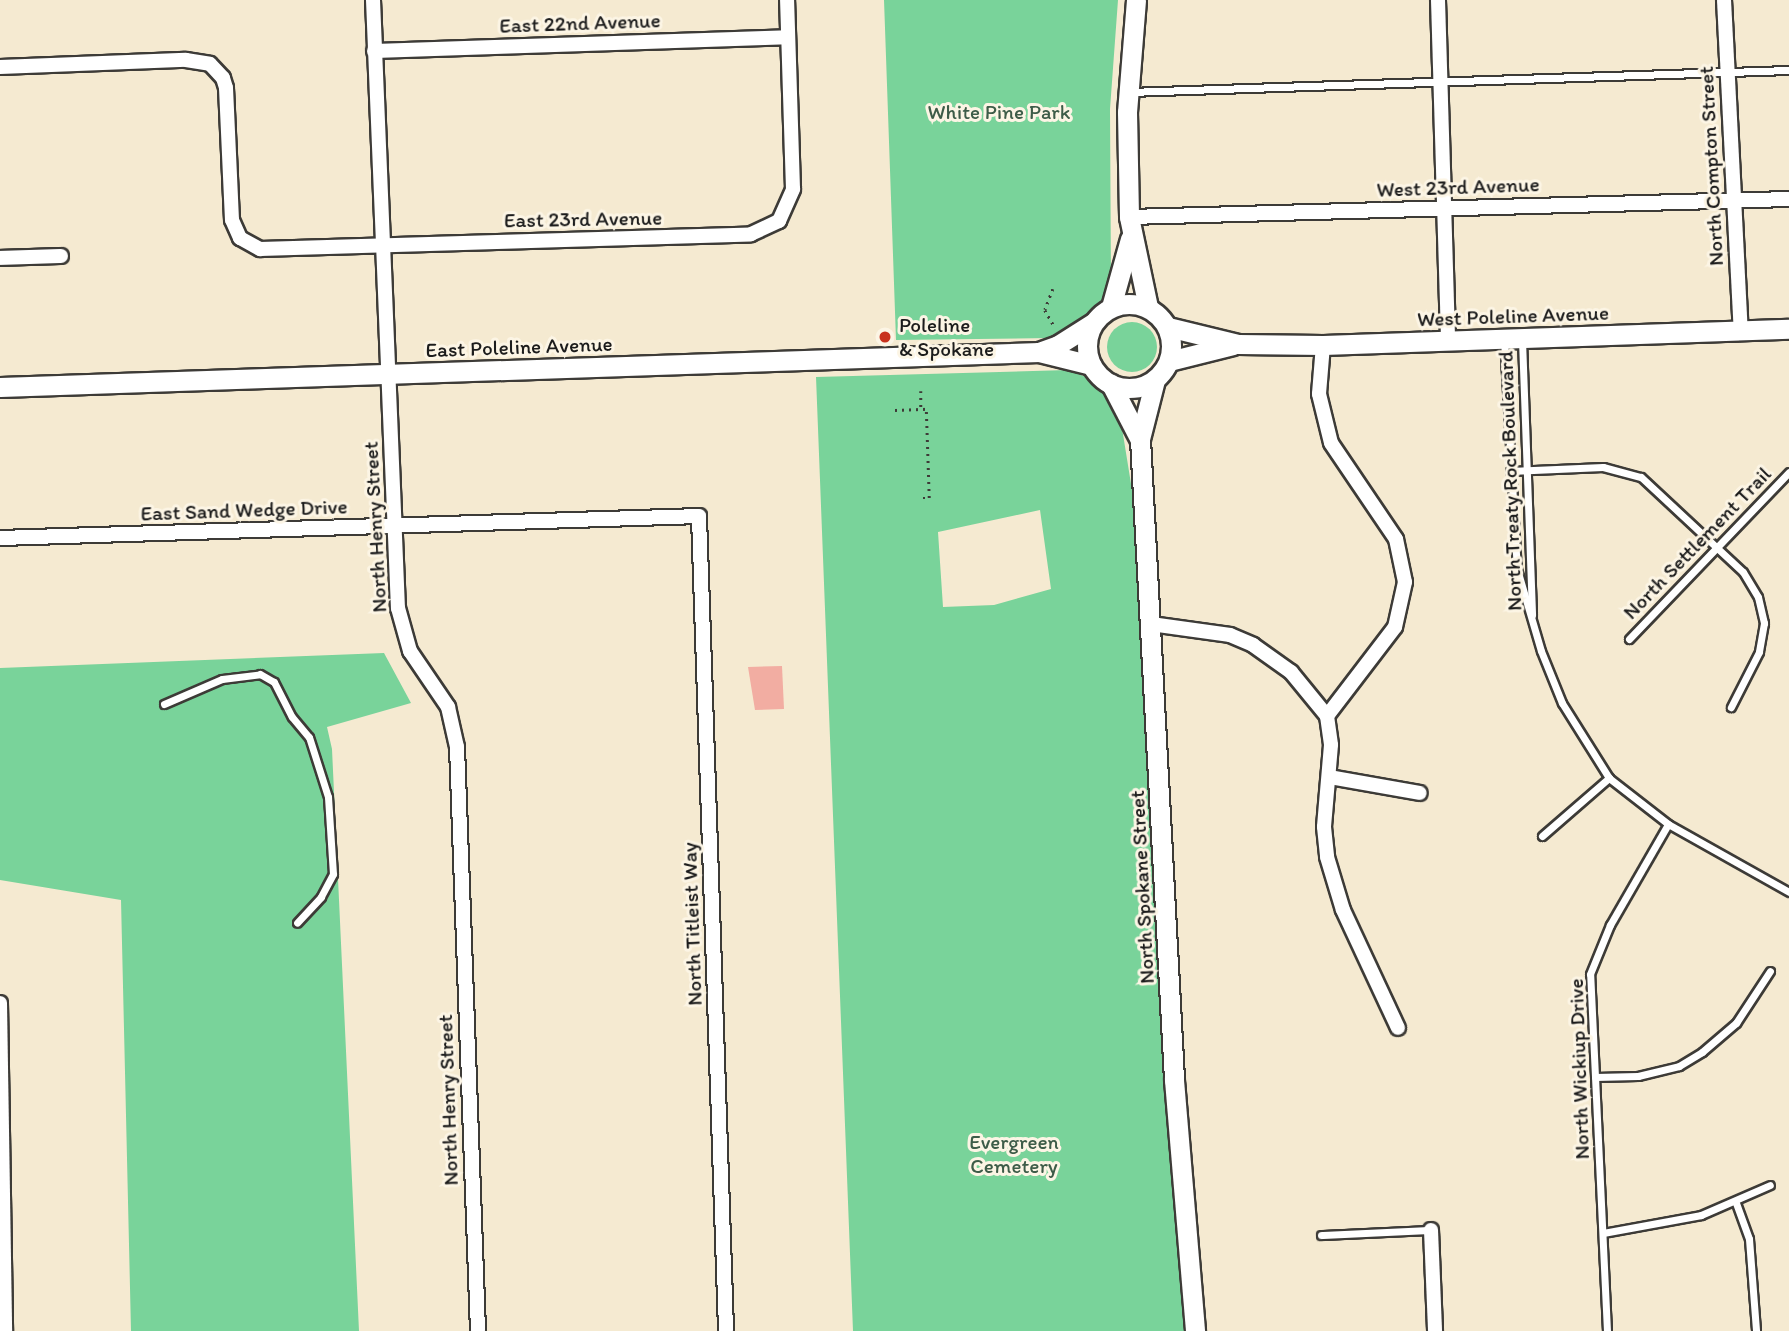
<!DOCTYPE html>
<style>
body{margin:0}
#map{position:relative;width:1789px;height:1331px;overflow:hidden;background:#f5ead1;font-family:Itim,sans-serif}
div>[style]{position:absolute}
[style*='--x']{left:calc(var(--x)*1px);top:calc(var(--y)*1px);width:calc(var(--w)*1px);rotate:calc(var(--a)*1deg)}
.green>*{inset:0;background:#79d39a}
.round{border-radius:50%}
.building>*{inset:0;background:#f2ada2}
.path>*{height:2.5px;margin-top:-1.25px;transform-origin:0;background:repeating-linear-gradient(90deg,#3d3b37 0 2px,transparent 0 7px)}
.roads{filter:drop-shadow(2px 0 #3d3b37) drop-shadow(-2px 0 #3d3b37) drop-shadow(0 2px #3d3b37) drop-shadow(0 -2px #3d3b37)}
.lane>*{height:7px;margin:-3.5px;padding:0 3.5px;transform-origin:3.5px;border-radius:3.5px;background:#fff}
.street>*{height:14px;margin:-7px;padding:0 7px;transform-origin:7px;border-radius:7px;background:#fff}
.secondary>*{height:19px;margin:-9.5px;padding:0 9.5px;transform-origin:9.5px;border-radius:9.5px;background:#fff}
.secondary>.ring{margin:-9.5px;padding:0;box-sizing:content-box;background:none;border:19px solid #fff;border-radius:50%}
.dots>*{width:19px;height:19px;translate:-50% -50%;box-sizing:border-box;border:4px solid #fcf5e5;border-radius:50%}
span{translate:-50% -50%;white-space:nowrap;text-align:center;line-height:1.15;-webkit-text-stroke:6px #fcf5e5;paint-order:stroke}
.street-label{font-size:21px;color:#1c1c1c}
.park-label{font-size:21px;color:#3d5c48}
.poi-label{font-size:21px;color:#1c1c1c}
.left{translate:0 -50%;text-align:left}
</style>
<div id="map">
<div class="green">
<div style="clip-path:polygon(884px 0,1118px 0,1110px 109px,1111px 286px,1102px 305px,1078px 327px,1051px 338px,896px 340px)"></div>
<div class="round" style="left:1107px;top:322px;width:50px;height:50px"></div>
<div style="clip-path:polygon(evenodd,1068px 370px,1094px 380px,1105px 392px,1122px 428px,1132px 490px,1142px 490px,1195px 1331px,853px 1331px,816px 377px,1068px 370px,1040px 510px,1051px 589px,994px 605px,943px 607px,938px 532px,1040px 510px)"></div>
<div style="clip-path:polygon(384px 653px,411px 703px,327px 727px,332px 749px,359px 1331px,131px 1331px,121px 900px,0 880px,0 668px)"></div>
</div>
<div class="building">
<div style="clip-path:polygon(782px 666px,784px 709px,755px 710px,748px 667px)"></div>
</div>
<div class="path">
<div style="--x:1053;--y:289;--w:22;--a:111"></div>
<div style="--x:1045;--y:310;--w:20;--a:60"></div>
<div style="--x:921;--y:391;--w:18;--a:90"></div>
<div style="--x:895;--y:410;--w:33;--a:-2"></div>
<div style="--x:923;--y:498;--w:6;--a:0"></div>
<div style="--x:929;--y:498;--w:89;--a:-91.9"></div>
</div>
<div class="roads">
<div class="lane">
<div style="--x:1129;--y:92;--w:660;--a:-1.91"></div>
<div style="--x:1504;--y:339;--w:230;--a:86.8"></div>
<div style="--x:1517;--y:569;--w:85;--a:73.7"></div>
<div style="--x:1541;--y:651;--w:56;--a:68"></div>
<div style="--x:1562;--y:703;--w:89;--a:57.9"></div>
<div style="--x:1609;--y:778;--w:75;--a:37.9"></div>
<div style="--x:1668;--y:824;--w:139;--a:29.3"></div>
<div style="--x:1522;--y:340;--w:275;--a:87.9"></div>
<div style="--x:1510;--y:471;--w:93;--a:-2.5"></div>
<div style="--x:1603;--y:467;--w:39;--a:15"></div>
<div style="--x:1641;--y:477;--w:139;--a:43"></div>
<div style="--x:1743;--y:572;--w:29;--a:59"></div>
<div style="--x:1758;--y:597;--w:27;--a:77"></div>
<div style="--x:1764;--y:623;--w:29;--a:100"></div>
<div style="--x:1759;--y:652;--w:62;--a:117"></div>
<div style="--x:1629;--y:639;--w:231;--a:-46.2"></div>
<div style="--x:164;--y:704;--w:63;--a:-23.3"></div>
<div style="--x:222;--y:679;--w:38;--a:-7"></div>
<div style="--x:260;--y:674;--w:16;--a:30"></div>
<div style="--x:274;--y:682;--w:39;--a:63"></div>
<div style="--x:292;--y:717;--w:26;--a:50"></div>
<div style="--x:309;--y:737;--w:63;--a:72.4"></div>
<div style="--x:328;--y:797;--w:77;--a:86.3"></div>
<div style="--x:333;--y:874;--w:26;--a:118"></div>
<div style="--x:321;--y:897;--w:35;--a:133"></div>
<div style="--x:1542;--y:836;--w:89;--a:-40.9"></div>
<div style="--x:1595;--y:1077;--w:43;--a:-1.3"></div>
<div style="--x:1638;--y:1076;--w:42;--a:-13.7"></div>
<div style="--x:1679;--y:1066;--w:27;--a:-31"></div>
<div style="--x:1702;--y:1052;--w:45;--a:-40.5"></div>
<div style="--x:1736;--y:1023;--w:62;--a:-56.8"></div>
<div style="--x:1736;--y:1203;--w:38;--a:70"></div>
<div style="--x:1749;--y:1239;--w:92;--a:85.6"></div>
<div style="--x:1603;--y:1233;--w:100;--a:-10.4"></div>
<div style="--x:1701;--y:1215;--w:75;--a:-23.5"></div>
<div style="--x:1321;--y:1235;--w:110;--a:-2.6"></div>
<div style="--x:1607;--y:1331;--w:357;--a:-92.7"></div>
<div style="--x:1590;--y:974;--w:53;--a:-67.8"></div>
<div style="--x:1610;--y:925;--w:116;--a:-60.1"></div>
</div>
<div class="street">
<div style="--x:373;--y:0;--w:609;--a:87.65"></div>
<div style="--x:398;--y:608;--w:45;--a:74.4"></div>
<div style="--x:410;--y:651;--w:68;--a:55.8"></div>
<div style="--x:448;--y:707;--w:41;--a:77.3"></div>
<div style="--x:457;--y:747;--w:584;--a:87.94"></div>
<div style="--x:1438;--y:0;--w:341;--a:88.3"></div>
<div style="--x:1724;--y:0;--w:330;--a:87.1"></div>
<div style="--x:374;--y:51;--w:414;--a:-1.9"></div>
<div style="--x:0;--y:67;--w:186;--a:-2.2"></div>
<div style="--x:186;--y:60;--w:24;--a:9"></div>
<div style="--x:210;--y:64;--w:19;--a:47"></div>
<div style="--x:223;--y:78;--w:10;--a:73"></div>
<div style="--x:226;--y:88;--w:132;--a:87.4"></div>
<div style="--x:232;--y:220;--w:20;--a:66"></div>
<div style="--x:240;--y:238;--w:23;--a:29"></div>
<div style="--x:260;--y:249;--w:491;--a:-1.7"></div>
<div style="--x:751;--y:234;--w:31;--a:-25"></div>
<div style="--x:779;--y:221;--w:35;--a:-66"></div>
<div style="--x:793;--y:189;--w:189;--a:-91.8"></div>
<div style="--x:1129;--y:217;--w:660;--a:-1.56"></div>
<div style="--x:0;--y:258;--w:61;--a:-1.9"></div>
<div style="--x:1323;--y:345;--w:49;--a:94.7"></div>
<div style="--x:1319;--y:394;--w:50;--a:76.2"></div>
<div style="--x:1331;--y:443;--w:116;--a:55.9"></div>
<div style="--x:1396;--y:539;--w:44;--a:78.2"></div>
<div style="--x:1405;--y:582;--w:46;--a:102.5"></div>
<div style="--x:1395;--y:627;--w:112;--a:127.4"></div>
<div style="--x:0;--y:538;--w:699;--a:-1.8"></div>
<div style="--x:699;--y:516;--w:815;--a:88.1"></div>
<div style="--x:1151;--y:624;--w:80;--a:7.9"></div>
<div style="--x:1230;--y:635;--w:25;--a:23"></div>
<div style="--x:1253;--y:645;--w:47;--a:35.4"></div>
<div style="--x:1291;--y:672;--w:57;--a:50.7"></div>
<div style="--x:1327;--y:716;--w:29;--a:82"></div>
<div style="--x:1331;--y:745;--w:82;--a:94.9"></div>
<div style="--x:1324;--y:827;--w:30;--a:84"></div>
<div style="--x:1327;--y:857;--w:55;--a:73.2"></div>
<div style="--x:1343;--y:910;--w:130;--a:65"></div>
<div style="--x:1330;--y:777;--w:91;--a:10.1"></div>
<div style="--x:0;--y:1003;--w:328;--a:89.1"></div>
<div style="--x:1431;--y:1230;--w:101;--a:87.7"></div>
</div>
<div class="secondary">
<div style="--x:1136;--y:0;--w:112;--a:94.6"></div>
<div style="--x:1127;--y:112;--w:105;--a:88.9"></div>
<div style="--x:1129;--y:217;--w:92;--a:78.1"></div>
<div class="ring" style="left:1087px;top:304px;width:65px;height:65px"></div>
<div style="--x:1111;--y:307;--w:71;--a:-74.4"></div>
<div style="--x:1168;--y:327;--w:72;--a:13.7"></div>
<div style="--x:1238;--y:344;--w:85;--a:0.7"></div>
<div style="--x:1323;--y:345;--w:466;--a:-2"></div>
<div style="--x:1039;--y:352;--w:20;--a:-20"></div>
<div style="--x:1058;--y:345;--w:41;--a:-32.2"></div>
<div style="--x:1169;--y:361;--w:66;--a:-14"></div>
<div style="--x:1155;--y:380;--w:61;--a:104.3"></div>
<div style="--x:1140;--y:439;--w:642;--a:86.96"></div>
<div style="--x:1174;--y:1080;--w:252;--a:85.2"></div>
<div style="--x:1111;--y:384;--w:61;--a:62.6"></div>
<div style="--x:0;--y:387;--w:1040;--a:-1.93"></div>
<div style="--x:1039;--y:352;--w:54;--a:14"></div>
</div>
</div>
<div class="dots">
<div style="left:885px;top:337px;background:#c8321e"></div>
</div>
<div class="street-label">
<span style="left:580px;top:23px;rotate:-2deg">East 22nd Avenue</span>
<span style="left:1711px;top:166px;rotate:-93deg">North Compton Street</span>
<span style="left:1458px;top:187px;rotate:-2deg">West 23rd Avenue</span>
<span style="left:583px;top:219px;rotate:-1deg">East 23rd Avenue</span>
<span style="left:1513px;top:316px;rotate:-2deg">West Poleline Avenue</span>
<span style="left:519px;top:347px;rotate:-2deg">East Poleline Avenue</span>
<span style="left:1510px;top:481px;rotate:-92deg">North Treaty Rock Boulevard</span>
<span style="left:244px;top:510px;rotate:-2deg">East Sand Wedge Drive</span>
<span style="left:375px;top:527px;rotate:-93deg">North Henry Street</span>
<span style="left:1697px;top:543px;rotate:-46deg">North Settlement Trail</span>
<span style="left:1142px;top:887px;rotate:-93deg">North Spokane Street</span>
<span style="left:692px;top:924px;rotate:-92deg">North Titleist Way</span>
<span style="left:1579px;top:1069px;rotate:-92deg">North Wickiup Drive</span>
<span style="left:448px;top:1100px;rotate:-92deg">North Henry Street</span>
</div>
<div class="park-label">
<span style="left:999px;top:112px">White Pine Park</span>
<span style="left:1014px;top:1154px">Evergreen<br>Cemetery</span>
</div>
<div class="poi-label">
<span class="left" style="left:899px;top:337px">Poleline<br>&amp; Spokane</span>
</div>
</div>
